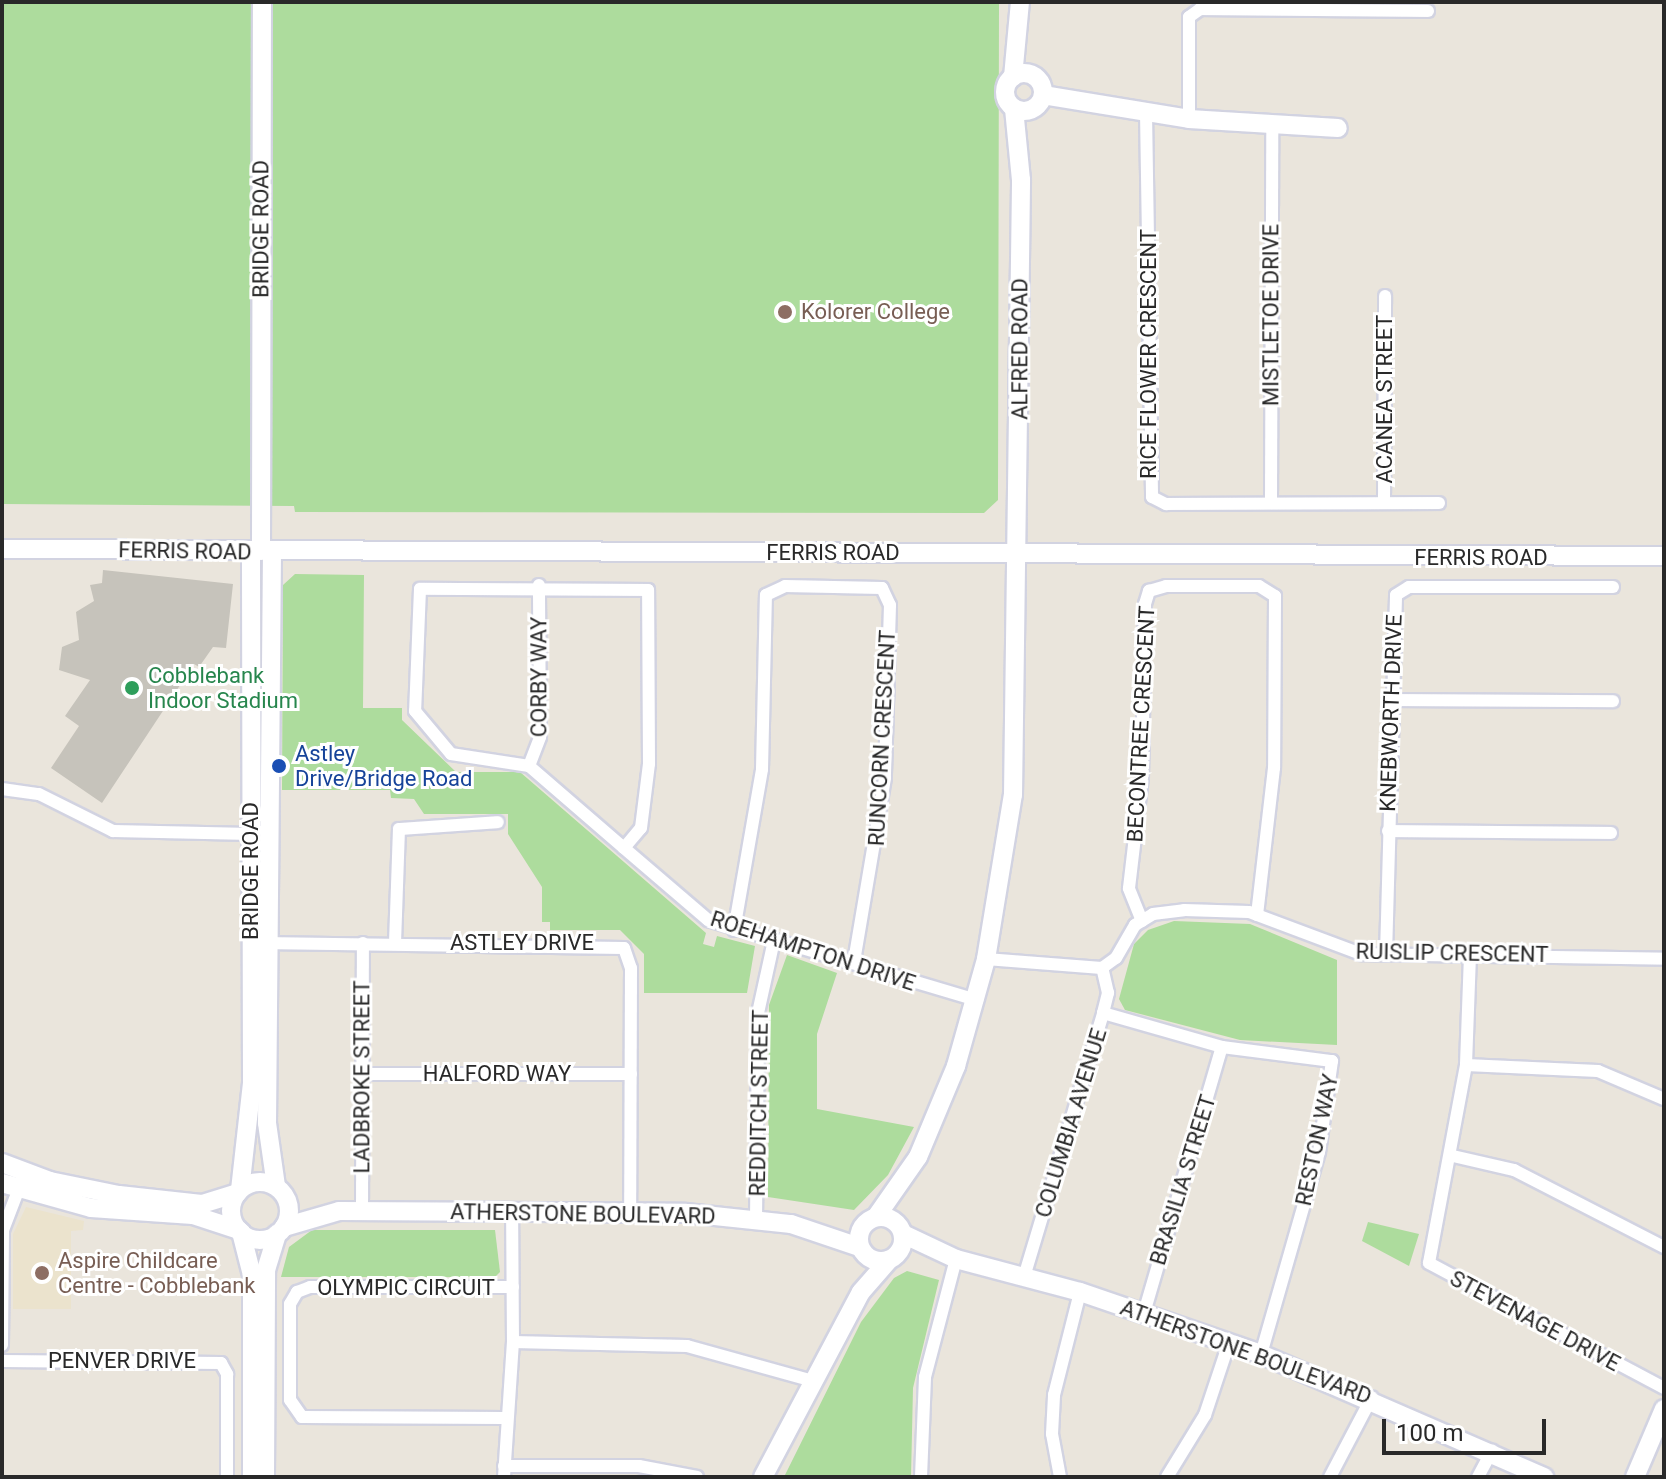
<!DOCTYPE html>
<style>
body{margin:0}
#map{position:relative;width:1666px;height:1479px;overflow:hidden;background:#eae5dc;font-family:Roboto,sans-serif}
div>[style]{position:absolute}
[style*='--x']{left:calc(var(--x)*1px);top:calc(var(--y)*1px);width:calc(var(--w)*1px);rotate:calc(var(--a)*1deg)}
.education>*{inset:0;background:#ebe3cd}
.green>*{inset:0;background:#addc9d}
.building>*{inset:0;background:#c6c3bb}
.roads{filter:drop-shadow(2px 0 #d2d3e1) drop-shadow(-2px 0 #d2d3e1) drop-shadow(0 2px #d2d3e1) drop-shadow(0 -2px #d2d3e1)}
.street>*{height:12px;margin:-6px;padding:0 6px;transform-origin:6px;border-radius:6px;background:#fff}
.secondary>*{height:18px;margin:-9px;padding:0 9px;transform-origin:9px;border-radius:9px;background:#fff}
.secondary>.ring{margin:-9px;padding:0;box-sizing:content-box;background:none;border:18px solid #fff;border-radius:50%}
.dots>*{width:22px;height:22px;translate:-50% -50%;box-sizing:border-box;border:4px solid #fff;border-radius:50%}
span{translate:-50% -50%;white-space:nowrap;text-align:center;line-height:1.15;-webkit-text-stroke:6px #fff;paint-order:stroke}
.street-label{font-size:22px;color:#292929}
.education-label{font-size:22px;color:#785e54}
.left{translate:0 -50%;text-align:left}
.leisure-label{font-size:22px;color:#27864d}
.transit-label{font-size:22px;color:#164399}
.frame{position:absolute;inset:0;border:4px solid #292929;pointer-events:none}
.scale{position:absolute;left:1382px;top:1419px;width:164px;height:36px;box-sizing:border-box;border:4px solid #292929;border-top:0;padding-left:10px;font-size:24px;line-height:28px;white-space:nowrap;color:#292929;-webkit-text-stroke:6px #fff;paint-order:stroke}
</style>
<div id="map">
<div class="education">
<div style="clip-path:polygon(26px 1207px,84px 1221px,83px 1230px,71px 1231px,71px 1309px,13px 1309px,13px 1234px)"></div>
</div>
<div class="green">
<div style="clip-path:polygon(2px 2px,999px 2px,998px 500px,984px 513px,295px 512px,294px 506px,2px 504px)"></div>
<div style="clip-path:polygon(295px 574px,364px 575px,363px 708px,402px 708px,402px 720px,456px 772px,520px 772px,706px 933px,703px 944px,714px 947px,717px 936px,755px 946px,747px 993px,644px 993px,644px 954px,620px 930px,550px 930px,550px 922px,542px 922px,542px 887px,508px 834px,508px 814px,424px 814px,414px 799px,391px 798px,390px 790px,282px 790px,283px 585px)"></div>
<div style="clip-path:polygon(1174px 921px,1250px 924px,1337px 960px,1337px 1045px,1240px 1040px,1125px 1010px,1119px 999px,1134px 944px,1148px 930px)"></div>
<div style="clip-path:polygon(787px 955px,837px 973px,817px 1034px,817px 1109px,914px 1127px,888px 1175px,854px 1210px,768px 1197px,769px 1005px)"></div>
<div style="clip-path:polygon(1368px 1222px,1419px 1234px,1409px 1266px,1362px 1241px)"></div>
<div style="clip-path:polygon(312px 1230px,495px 1230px,500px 1272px,495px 1277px,281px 1277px,289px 1247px)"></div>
<div style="clip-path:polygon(907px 1271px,939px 1280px,913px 1388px,911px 1477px,784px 1477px,861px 1322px,894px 1278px)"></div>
</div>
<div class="building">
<div style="clip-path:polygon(103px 570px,233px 584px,226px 648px,213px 647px,199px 667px,194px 664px,102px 803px,51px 768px,79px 726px,65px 716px,90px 680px,59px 670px,62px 647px,79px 640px,76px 612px,94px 601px,90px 585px,102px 583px)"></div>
</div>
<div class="roads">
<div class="street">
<div style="--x:1146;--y:112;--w:385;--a:89.1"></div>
<div style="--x:1152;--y:497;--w:16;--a:27"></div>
<div style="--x:1166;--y:504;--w:273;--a:-0.2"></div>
<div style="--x:1189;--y:119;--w:102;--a:-90"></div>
<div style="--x:1189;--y:17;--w:14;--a:-36"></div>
<div style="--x:1200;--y:9;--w:228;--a:0.5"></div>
<div style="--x:1384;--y:502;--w:206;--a:-89.7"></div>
<div style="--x:1271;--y:503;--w:375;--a:-89.8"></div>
<div style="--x:1394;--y:700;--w:219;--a:0.3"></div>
<div style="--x:529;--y:766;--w:31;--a:-69"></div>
<div style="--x:540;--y:737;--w:152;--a:-90.4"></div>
<div style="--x:2;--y:789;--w:37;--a:8"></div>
<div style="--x:39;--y:794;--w:83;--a:26.6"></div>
<div style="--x:113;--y:831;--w:138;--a:1.2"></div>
<div style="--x:1388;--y:831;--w:223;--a:0.5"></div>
<div style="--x:624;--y:848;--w:26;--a:-50"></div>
<div style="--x:641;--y:828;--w:64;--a:-82.9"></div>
<div style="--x:649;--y:764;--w:174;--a:-90.3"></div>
<div style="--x:648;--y:590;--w:228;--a:-179.7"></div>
<div style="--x:420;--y:589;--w:122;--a:92.3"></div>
<div style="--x:415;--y:711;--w:56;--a:50.1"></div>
<div style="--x:451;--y:754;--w:79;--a:8.7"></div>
<div style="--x:529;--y:766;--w:125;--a:40.8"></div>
<div style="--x:624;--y:848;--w:111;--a:40.6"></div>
<div style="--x:708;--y:920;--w:281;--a:16.6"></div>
<div style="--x:1142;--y:921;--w:35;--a:-112"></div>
<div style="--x:1129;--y:888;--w:112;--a:-83.3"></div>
<div style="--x:1142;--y:777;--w:173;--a:-89"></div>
<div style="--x:1145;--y:604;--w:14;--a:-73"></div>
<div style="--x:1149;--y:591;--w:18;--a:-16"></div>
<div style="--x:1166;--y:586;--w:93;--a:0"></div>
<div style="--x:1259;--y:586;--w:19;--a:32"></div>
<div style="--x:1275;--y:596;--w:172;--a:90.3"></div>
<div style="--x:1274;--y:768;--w:148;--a:96.6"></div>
<div style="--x:734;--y:930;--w:163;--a:-80.1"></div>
<div style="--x:762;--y:769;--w:174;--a:-88.7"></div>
<div style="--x:766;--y:595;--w:21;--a:-25"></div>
<div style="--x:785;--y:586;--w:97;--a:1.2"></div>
<div style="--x:882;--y:588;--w:19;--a:65"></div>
<div style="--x:890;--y:605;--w:173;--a:91.7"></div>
<div style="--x:885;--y:778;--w:186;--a:99.6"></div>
<div style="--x:261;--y:943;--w:363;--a:0.8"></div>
<div style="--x:624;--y:948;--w:21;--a:71"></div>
<div style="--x:631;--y:968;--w:243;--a:90.2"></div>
<div style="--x:395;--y:943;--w:114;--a:-88"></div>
<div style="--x:399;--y:829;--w:99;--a:-4"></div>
<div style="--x:1386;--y:955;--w:360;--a:-88.4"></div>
<div style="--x:1396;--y:595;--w:15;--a:-32"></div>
<div style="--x:1409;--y:587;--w:204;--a:0"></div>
<div style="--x:1470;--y:955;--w:110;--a:92.1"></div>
<div style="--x:1466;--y:1065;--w:201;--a:100.6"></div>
<div style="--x:1429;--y:1263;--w:266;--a:28"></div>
<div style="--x:986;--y:959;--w:116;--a:4.4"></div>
<div style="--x:1102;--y:968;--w:17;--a:-36"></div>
<div style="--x:1116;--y:958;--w:38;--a:-60"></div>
<div style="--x:1135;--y:925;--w:21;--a:-31"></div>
<div style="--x:1153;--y:914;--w:31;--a:-7"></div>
<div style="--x:1184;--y:910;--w:65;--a:1.8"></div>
<div style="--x:1249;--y:912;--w:120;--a:20.6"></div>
<div style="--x:1361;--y:954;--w:303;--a:0.9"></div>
<div style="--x:1103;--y:1013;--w:124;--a:15.9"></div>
<div style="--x:1222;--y:1047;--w:111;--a:7.3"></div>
<div style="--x:1332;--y:1061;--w:92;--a:98.1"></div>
<div style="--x:1319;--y:1152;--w:210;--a:106"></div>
<div style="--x:1466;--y:1065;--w:132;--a:2.6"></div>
<div style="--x:1598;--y:1071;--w:72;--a:23"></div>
<div style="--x:362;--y:1074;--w:269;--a:0"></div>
<div style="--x:1453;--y:1156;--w:63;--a:12.9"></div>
<div style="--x:1514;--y:1170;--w:169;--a:27.2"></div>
<div style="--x:362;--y:1211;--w:268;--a:-89.8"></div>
<div style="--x:756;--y:1220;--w:207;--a:-89.4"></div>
<div style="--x:758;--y:1013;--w:75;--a:-77.6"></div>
<div style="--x:1024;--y:1277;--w:276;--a:-73.3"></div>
<div style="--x:1103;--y:1013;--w:21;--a:-76"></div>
<div style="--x:1108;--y:993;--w:26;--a:-103"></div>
<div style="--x:1144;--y:1313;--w:277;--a:-73.7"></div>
<div style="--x:513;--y:1342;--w:174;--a:1.3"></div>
<div style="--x:687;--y:1346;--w:128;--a:15.5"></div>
<div style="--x:2;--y:1345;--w:115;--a:-89.5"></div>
<div style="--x:3;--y:1230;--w:50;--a:-69"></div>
<div style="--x:2;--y:1361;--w:219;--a:0.5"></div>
<div style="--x:221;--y:1363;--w:13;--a:61"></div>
<div style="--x:227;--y:1374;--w:103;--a:90"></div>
<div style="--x:504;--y:1418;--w:202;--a:-179.7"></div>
<div style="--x:302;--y:1417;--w:21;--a:-125"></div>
<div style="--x:290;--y:1400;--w:96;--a:-90"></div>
<div style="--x:290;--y:1304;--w:14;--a:-60"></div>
<div style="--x:297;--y:1292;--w:14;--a:-21"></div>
<div style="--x:310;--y:1287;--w:203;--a:0"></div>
<div style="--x:504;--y:1466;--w:135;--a:0"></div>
<div style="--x:639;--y:1466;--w:59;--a:10.7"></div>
<div style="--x:504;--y:1477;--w:135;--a:-86.2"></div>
<div style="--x:513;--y:1342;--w:131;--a:-90.4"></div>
<div style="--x:921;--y:1477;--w:100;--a:-87.7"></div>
<div style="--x:925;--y:1377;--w:122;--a:-75.3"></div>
<div style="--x:1060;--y:1477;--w:44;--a:-100.5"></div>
<div style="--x:1052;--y:1434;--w:39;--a:-87"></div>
<div style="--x:1054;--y:1395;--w:106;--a:-75.8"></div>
<div style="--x:1167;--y:1477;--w:73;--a:-58.5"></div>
<div style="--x:1205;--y:1415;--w:76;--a:-71.6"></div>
<div style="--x:1330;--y:1477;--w:90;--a:-62.3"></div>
<div style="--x:1478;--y:1477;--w:30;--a:-62"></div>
</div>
<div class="secondary">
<div class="ring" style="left:1005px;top:73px;width:20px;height:20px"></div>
<div style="--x:1013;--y:77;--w:75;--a:-84.7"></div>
<div style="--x:1043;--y:95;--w:148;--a:9.3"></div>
<div style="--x:1189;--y:119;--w:149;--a:3.5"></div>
<div style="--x:2;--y:549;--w:1662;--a:0.24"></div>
<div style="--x:261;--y:551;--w:549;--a:-89.9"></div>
<div style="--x:272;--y:551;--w:572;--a:90.5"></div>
<div style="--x:267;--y:1123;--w:64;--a:81.9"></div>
<div style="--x:2;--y:1163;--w:51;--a:20.6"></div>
<div style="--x:50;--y:1181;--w:70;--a:11.5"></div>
<div style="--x:119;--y:1195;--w:83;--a:6.2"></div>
<div style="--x:202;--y:1204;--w:37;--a:-17"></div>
<div class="ring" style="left:231px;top:1182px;width:40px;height:40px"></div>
<div style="--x:2;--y:1183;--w:92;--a:15.7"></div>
<div style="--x:91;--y:1208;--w:102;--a:3.9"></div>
<div style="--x:193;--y:1215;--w:48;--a:18.1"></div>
<div style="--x:240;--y:1190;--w:108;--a:-83.6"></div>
<div style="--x:252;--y:1083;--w:532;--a:-90.11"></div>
<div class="ring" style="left:859px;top:1217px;width:26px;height:26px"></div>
<div style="--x:876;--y:1217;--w:73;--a:-55"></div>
<div style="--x:918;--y:1157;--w:99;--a:-67.3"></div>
<div style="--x:956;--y:1066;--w:111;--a:-74.3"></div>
<div style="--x:986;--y:959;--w:166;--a:-80.7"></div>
<div style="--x:1013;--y:795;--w:615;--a:-89.25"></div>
<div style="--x:1021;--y:180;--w:71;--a:-95.6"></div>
<div style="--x:284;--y:1227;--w:57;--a:-16.2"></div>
<div style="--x:339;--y:1211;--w:347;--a:0.3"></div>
<div style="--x:686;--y:1213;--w:106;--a:6"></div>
<div style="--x:791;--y:1224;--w:72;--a:18.7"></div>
<div style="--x:241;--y:1232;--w:44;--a:75.7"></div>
<div style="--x:252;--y:1275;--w:202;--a:90"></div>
<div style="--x:903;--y:1234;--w:59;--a:25.3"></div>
<div style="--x:956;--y:1259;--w:128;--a:14.9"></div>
<div style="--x:1080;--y:1292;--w:191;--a:18.9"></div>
<div style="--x:1261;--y:1354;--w:309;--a:23.5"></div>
<div style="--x:265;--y:1477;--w:207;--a:-89.7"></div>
<div style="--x:266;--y:1270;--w:38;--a:-73"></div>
<div style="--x:763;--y:1477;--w:209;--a:-62.1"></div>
<div style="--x:861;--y:1292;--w:43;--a:-48.8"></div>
<div style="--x:1635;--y:1477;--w:74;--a:-66.9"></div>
</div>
</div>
<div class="dots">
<div style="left:785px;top:312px;background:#8d6e63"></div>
<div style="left:132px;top:688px;background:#2e9e5b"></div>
<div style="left:279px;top:766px;background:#1a4fb4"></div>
<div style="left:42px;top:1273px;background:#8d6e63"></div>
</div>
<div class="street-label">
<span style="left:261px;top:229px;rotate:-90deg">BRIDGE ROAD</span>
<span style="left:1271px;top:315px;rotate:-90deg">MISTLETOE DRIVE</span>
<span style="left:1020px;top:349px;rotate:-90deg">ALFRED ROAD</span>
<span style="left:1149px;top:354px;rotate:-90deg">RICE FLOWER CRESCENT</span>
<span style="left:1385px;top:399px;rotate:-90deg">ACANEA STREET</span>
<span style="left:185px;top:551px;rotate:1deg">FERRIS ROAD</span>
<span style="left:833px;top:553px">FERRIS ROAD</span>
<span style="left:1481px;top:558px">FERRIS ROAD</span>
<span style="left:539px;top:677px;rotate:-90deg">CORBY WAY</span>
<span style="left:1391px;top:713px;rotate:-88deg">KNEBWORTH DRIVE</span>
<span style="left:1141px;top:724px;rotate:-87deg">BECONTREE CRESCENT</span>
<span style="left:882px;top:738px;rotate:-87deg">RUNCORN CRESCENT</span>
<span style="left:251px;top:871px;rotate:-90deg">BRIDGE ROAD</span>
<span style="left:522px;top:943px">ASTLEY DRIVE</span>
<span style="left:813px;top:951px;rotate:18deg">ROEHAMPTON DRIVE</span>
<span style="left:1452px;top:953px;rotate:1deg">RUISLIP CRESCENT</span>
<span style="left:497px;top:1074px">HALFORD WAY</span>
<span style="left:362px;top:1077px;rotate:-90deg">LADBROKE STREET</span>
<span style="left:759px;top:1103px;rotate:-89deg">REDDITCH STREET</span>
<span style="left:1071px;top:1123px;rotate:-73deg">COLUMBIA AVENUE</span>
<span style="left:1317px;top:1140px;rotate:-78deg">RESTON WAY</span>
<span style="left:1183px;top:1180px;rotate:-73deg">BRASILIA STREET</span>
<span style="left:583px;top:1214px;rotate:1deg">ATHERSTONE BOULEVARD</span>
<span style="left:406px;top:1288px">OLYMPIC CIRCUIT</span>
<span style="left:1535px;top:1321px;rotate:28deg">STEVENAGE DRIVE</span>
<span style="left:1246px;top:1352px;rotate:20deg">ATHERSTONE BOULEVARD</span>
<span style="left:122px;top:1361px">PENVER DRIVE</span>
</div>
<div class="education-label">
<span class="left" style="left:801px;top:312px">Kolorer College</span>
<span class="left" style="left:58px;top:1273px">Aspire Childcare<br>Centre - Cobblebank</span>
</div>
<div class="leisure-label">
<span class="left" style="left:148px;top:688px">Cobblebank<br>Indoor Stadium</span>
</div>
<div class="transit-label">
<span class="left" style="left:295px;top:766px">Astley<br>Drive/Bridge Road</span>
</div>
<div class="frame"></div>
<div class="scale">100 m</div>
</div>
